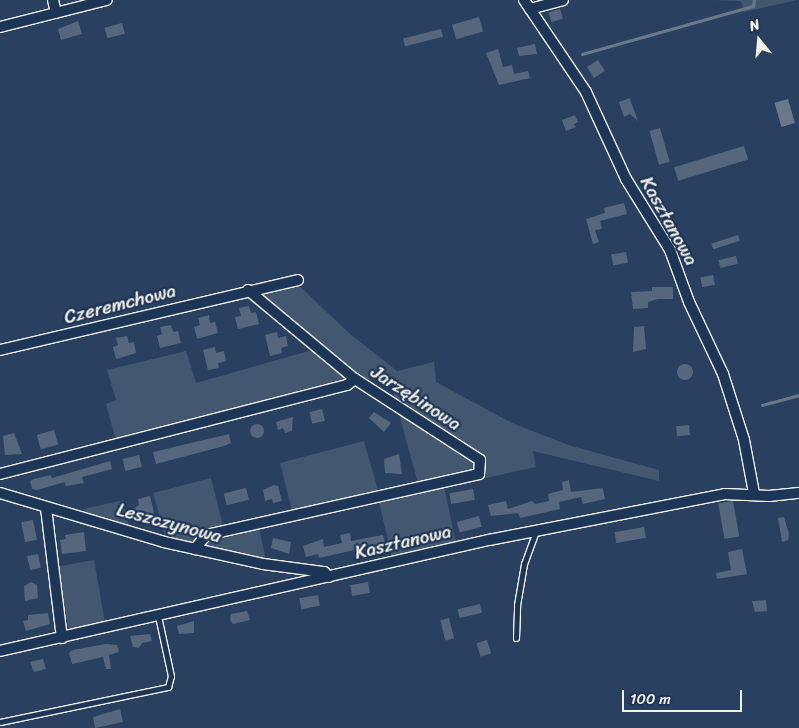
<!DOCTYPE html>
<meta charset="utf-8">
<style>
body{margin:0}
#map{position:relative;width:799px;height:728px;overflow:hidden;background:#2a4060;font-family:Sriracha,sans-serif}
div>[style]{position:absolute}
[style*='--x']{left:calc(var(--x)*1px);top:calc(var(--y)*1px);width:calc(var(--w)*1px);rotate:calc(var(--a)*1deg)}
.green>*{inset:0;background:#445771;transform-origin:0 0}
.water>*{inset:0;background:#6a788a;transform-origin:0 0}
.stream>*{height:2.5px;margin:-1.25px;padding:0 1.25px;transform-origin:1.25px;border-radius:1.25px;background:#6a788a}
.building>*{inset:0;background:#56677d;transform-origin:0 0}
.round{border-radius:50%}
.roads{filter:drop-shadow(1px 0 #f4f1e8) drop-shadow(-1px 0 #f4f1e8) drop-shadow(0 1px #f4f1e8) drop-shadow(0 -1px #f4f1e8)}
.lane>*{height:5px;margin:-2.5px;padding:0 2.5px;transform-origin:2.5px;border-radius:2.5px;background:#1d3557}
.street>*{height:10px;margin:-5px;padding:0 5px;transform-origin:5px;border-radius:5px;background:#1d3557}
span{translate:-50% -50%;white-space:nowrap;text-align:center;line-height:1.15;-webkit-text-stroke:4.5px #1d3557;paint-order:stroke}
.street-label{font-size:19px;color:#f4f1e8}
.north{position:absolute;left:734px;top:15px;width:50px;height:50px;-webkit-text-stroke:4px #1d3557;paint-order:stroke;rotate:343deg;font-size:14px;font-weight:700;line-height:20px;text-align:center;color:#f4f1e8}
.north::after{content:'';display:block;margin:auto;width:18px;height:22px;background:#f4f1e8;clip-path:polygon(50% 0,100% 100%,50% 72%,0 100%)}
.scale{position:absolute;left:622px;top:690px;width:120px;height:22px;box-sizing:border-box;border:2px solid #f4f1e8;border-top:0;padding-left:6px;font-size:15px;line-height:18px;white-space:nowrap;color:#f4f1e8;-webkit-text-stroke:4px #1d3557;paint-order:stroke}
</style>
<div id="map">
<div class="green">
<div style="clip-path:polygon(709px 0,797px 0,744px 12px,741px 1px)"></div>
<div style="clip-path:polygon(290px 277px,349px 333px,397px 371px,434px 362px,436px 382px,512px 423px,568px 445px,659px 470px,659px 481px,533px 451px,536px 467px,444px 487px,456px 543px,392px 557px,378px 498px,259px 527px,267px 566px,168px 546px,153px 493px,211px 478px,223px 526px,292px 510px,280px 463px,364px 441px,380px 497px,419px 487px,388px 374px,116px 441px,106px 404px,116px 400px,107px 370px,186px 351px,196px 383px,323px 347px,251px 287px)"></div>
<div style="clip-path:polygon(123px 500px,131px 534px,86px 520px,84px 509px)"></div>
<div style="left:94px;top:560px;width:66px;height:37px;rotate:80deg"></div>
</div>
<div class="water">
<div style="left:788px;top:99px;width:25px;height:14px;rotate:74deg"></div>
</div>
<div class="stream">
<div style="--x:582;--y:54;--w:178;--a:-15.7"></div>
<div style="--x:753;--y:6;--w:6;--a:-81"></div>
<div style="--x:762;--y:405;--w:38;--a:-15"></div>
</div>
<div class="building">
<div style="left:560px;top:9px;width:10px;height:12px;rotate:73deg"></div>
<div style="left:479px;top:17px;width:15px;height:28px;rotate:74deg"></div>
<div style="clip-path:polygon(78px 21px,82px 34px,61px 40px,58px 29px)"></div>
<div style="left:122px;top:23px;width:11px;height:18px;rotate:75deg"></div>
<div style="left:441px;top:29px;width:8px;height:39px;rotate:76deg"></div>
<div style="clip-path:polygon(535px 44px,537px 54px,519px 56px,517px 48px)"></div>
<div style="clip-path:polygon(498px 49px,503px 67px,512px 65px,514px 74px,528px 71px,530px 78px,499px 85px,486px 53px)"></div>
<div style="left:598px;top:60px;width:13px;height:13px;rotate:58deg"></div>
<div style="clip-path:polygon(630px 98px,631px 102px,638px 121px,630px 114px,624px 117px,619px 102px)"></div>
<div style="clip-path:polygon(575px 115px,578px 122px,574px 124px,576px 127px,566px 131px,562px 120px)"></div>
<div style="left:660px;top:128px;width:35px;height:11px;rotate:74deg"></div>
<div style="left:744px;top:146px;width:14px;height:73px;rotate:73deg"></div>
<div style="clip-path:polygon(624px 203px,627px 214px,600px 221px,602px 229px,595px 230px,599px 242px,593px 244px,586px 219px,605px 213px,604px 208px)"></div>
<div style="left:738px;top:235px;width:6px;height:28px;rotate:72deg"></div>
<div style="left:626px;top:252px;width:11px;height:15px;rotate:80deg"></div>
<div style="left:736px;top:256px;width:8px;height:18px;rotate:76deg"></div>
<div style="left:713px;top:275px;width:10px;height:13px;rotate:79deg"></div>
<div style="clip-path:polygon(652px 287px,673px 287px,673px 299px,658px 299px,648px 302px,648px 308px,633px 309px,631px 292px,652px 291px)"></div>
<div style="clip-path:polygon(249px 306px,251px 313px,256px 312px,259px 324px,238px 329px,235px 317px,241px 316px,239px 308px)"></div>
<div style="clip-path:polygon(209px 315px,210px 323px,215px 322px,218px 333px,197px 339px,194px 327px,200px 325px,198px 318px)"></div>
<div style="clip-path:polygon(171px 325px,173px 332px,178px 331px,181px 343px,160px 348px,157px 336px,162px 334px,160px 327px)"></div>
<div style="clip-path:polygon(644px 326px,646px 349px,633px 352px,634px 327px)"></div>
<div style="clip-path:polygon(277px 332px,278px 338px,286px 336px,288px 346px,281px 348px,282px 353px,270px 356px,265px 335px)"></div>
<div style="clip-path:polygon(127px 336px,129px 343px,134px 342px,136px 353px,116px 359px,113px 347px,118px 345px,116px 338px)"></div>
<div style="clip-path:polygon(215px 347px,216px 353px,224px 351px,226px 361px,218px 363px,219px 368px,208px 370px,203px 350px)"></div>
<div class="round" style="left:677px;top:364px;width:16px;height:16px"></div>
<div style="left:322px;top:409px;width:12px;height:13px;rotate:76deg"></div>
<div style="clip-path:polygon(374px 412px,391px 423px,384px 432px,369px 418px)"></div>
<div style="clip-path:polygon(293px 417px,292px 431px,285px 433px,283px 428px,278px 430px,276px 422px)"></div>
<div class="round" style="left:250px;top:424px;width:14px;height:14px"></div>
<div style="left:689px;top:425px;width:10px;height:13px;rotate:84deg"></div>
<div style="left:54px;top:430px;width:15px;height:18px;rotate:74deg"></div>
<div style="clip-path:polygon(14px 433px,22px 454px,5px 455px,3px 436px)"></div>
<div style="clip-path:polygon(229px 434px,231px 443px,224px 446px,156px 464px,153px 452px)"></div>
<div style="clip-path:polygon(399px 454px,402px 474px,385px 473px,384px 459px)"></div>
<div style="left:139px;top:455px;width:12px;height:17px;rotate:76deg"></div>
<div style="clip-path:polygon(110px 461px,112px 469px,82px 477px,84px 483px,66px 486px,65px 482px,37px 490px,32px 489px,30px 481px,34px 479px,51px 475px,52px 478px)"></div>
<div style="clip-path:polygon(569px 480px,571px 492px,603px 488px,605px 499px,583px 504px,581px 497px,559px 502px,560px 509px,520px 518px,518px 513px,491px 516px,488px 505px,506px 501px,508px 509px,532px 501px,535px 504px,549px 501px,548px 494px,563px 490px,562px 482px)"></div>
<div style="clip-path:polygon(274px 485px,278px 486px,282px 501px,273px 503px,272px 499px,265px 501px,263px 490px)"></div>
<div style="left:246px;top:488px;width:12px;height:23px;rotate:76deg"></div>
<div style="left:473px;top:489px;width:11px;height:24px;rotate:80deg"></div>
<div style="clip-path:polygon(150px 496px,155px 517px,146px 519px,145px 515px,132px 518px,130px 511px,139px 505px,138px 499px)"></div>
<div style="left:733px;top:501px;width:36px;height:15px;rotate:80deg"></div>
<div style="left:479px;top:516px;width:11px;height:23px;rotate:75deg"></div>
<div style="clip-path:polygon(784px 517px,789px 534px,788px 540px,782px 542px,778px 518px)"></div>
<div style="left:33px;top:520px;width:20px;height:12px;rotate:79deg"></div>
<div style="left:644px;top:527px;width:11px;height:30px;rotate:80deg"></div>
<div style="clip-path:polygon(84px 532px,86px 551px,62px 554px,60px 540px,66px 539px,65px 535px)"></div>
<div style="clip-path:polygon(350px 533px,351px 541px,383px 535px,385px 543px,319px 558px,318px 554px,306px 557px,303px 546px,323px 539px,324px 547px,342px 543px,340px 535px)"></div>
<div style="clip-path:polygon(273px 538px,291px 542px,289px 554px,271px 548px)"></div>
<div style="clip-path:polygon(742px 549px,747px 574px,717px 579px,716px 573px,731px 570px,728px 552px)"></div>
<div style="left:38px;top:554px;width:14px;height:11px;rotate:78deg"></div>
<div style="clip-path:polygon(31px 582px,37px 585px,38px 598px,25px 601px,24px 586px)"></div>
<div style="left:368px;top:582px;width:11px;height:18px;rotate:80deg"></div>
<div style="left:318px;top:595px;width:11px;height:19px;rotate:80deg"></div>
<div style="clip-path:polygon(766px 600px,767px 611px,755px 612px,752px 601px)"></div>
<div style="left:480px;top:604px;width:9px;height:23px;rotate:77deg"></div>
<div style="clip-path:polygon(247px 611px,250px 620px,233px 624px,230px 620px,231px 614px)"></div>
<div style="clip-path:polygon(48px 613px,50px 624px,26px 631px,23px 621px,28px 620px,28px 615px)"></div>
<div style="left:449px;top:618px;width:21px;height:9px;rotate:76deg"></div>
<div style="clip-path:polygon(194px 621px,194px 633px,179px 634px,177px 626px)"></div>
<div style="clip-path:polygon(150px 634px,152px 641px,142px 643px,139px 648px,133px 647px,130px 636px)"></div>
<div style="left:487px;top:640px;width:14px;height:11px;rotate:73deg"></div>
<div style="clip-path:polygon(106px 644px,117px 645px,119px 652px,109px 655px,111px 669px,106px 669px,103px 657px,72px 664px,69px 653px,73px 650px)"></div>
<div style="clip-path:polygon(43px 659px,46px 669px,34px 672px,30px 662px)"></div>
<div style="clip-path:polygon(120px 709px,123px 722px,95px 728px,93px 717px)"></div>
</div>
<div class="roads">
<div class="lane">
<div style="--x:516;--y:638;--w:33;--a:-88"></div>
<div style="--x:517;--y:605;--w:42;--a:-80.3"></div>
<div style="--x:524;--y:564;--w:35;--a:-70"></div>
<div style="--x:0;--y:722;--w:172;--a:-11.8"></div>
<div style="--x:168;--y:687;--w:11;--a:-75"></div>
<div style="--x:171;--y:676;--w:61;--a:-102.2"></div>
</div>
<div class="street">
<div style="--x:53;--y:0;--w:13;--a:77"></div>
<div style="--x:524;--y:0;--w:111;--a:56"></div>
<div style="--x:586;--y:92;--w:96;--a:65.3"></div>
<div style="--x:626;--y:179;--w:84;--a:58.2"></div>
<div style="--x:670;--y:250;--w:55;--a:69.9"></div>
<div style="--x:689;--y:302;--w:80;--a:64.7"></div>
<div style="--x:723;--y:374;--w:69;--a:72.3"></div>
<div style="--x:744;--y:440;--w:54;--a:79.3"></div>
<div style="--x:530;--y:9;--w:34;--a:-15"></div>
<div style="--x:0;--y:27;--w:110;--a:-14.2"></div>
<div style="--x:248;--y:290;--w:139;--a:39.8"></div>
<div style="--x:0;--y:350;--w:306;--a:-13.2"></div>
<div style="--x:0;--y:474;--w:358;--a:-14.4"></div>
<div style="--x:347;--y:385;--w:10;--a:-37"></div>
<div style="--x:355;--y:379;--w:149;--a:32.9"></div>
<div style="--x:480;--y:460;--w:14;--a:94"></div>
<div style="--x:479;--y:474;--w:280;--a:167.4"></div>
<div style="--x:206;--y:535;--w:18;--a:128"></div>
<div style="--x:0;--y:493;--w:171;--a:16.6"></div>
<div style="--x:164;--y:542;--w:101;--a:12.5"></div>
<div style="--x:263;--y:564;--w:62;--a:7.5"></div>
<div style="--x:324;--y:572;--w:7;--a:45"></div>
<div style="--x:46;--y:508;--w:131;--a:83"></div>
<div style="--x:0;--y:651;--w:501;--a:-12.79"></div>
<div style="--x:489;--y:540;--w:240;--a:-11"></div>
<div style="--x:725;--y:494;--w:44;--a:2.6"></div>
<div style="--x:769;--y:496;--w:30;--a:-6"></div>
</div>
</div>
<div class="street-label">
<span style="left:669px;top:221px;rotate:61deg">Kasztanowa</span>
<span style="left:120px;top:304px;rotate:-14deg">Czeremchowa</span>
<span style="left:416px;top:398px;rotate:33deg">Jarzębinowa</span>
<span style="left:169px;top:523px;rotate:15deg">Leszczynowa</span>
<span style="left:403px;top:542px;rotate:-13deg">Kasztanowa</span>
</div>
<div class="north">N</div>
<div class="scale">100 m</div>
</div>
